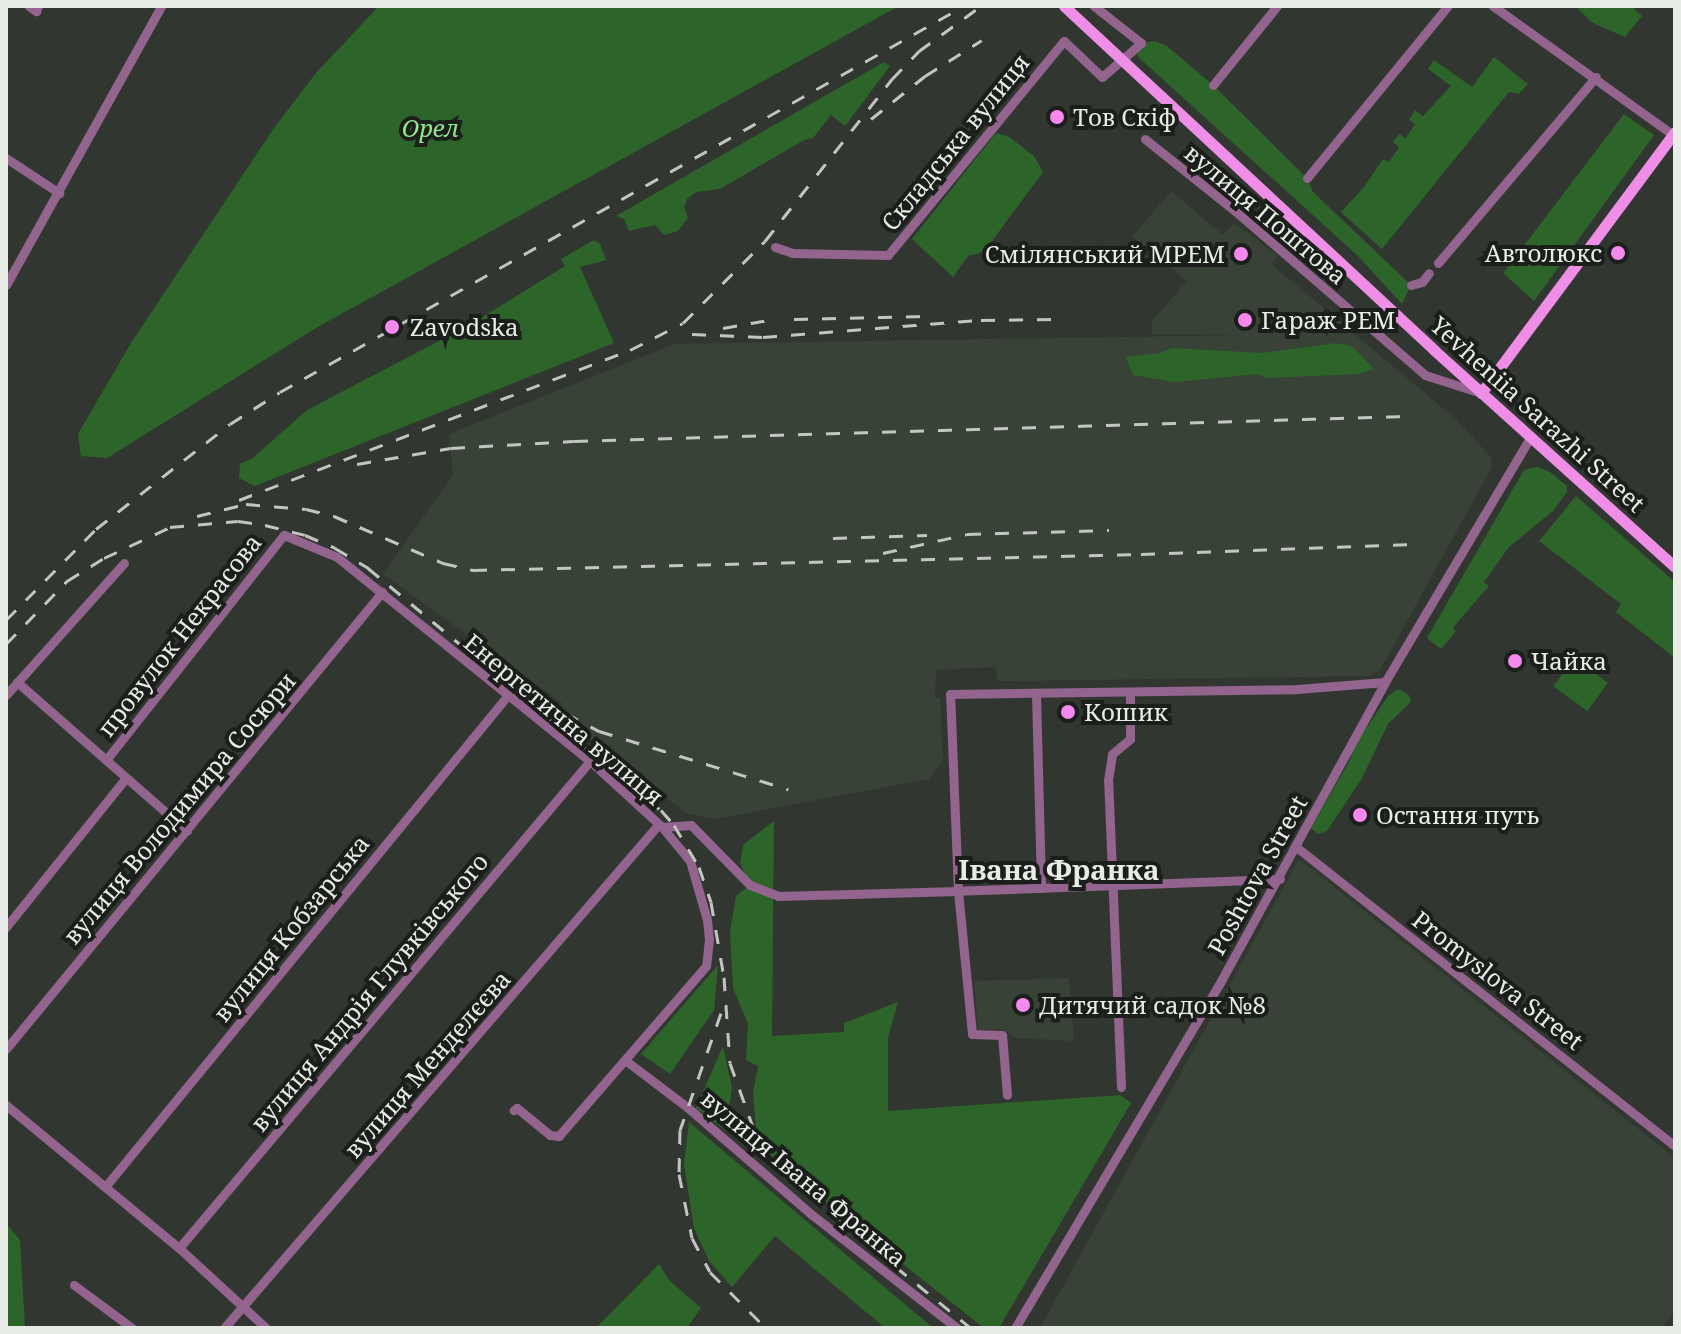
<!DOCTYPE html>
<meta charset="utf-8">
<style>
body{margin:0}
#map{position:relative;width:1681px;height:1334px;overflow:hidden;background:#313730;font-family:"Noto Serif",serif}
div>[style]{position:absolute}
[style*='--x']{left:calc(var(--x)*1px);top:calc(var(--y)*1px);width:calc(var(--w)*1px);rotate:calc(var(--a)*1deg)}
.built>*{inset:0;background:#384237}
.green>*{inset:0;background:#2d642a;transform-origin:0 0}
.minor>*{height:9px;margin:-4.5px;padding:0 4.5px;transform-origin:4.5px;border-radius:4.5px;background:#92648e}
.major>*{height:11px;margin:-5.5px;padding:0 5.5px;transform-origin:5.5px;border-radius:5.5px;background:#ee8ee6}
.rail>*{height:3px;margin-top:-1.5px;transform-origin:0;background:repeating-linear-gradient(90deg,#c2c6c1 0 14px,transparent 0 28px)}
.major-bridge>*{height:11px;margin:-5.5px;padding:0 5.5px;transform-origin:5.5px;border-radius:5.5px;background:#ee8ee6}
.dots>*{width:22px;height:22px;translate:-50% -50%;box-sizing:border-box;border:4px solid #1b1e1b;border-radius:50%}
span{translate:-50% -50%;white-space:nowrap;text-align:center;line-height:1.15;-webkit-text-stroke:8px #1b1e1b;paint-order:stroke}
.poi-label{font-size:24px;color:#e8ece7}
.left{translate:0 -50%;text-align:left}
.right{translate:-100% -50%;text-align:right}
.park-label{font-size:24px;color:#90e988;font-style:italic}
.street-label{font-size:24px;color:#e8ece7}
.quarter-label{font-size:28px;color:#e8ece7;font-weight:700}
.frame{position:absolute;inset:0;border:8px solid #e8ece7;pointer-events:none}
</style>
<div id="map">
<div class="built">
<div style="clip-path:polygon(1171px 191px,1223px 235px,1234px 223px,1278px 256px,1271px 264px,1457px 420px,1490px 456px,1492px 467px,1380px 670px,1369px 676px,1010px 681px,997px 681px,996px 667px,936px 670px,935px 699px,940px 698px,943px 760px,929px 779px,714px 819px,686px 813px,555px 713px,562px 703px,383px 574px,453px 475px,449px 434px,675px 344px,1248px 335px,1152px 334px,1152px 321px,1187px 281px,1132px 237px)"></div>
<div style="clip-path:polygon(1299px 859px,1675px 1158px,1675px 1311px,1662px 1328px,1040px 1328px)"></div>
<div style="clip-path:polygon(1069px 978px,1074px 1041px,1017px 1038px,1002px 1029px,978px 1030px,974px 981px)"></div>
</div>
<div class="green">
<div style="clip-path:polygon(379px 6px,899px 6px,316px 328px,107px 458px,81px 456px,78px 434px,131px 343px,274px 128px,316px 73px)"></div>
<div style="clip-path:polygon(1575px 6px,1631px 6px,1642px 16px,1625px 37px,1593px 23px)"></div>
<div style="clip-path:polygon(1155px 41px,1167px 46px,1213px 85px,1307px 178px,1313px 192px,1411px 285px,1402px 304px,1358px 256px,1137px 56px,1141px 43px)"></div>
<div style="clip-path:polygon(1494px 57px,1528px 84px,1519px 94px,1509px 92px,1382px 249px,1341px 212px,1364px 187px,1383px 159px,1389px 162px,1399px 147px,1393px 142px,1399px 134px,1406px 138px,1415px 124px,1409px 120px,1415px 110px,1423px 116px,1451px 86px,1428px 69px,1434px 60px,1472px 87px)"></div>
<div style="clip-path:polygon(884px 62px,890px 66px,845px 126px,831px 115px,813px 138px,804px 140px,720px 189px,696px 192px,687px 199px,684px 207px,688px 218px,678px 231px,664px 235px,655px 225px,629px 231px,624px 219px,616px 216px)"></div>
<div style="clip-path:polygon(1624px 114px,1654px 135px,1534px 301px,1503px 273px)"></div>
<div style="clip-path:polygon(996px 133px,1009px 137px,1034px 156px,1043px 172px,989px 245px,980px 253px,968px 256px,953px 277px,912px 239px)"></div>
<div style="clip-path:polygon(594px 240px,600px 244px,606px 260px,580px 267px,614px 343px,255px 486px,239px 478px,240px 464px,253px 458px,307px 410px,468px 326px,565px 266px,561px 259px)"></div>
<div style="clip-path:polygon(1336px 343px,1352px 346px,1374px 369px,1359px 374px,1266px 378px,1257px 374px,1175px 382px,1133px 375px,1126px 357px,1160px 353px,1172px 348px,1262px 353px)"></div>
<div style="clip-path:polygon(1537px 467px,1550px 472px,1567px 486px,1567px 492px,1553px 511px,1509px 547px,1484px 582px,1489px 586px,1460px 619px,1453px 628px,1456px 631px,1441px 649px,1427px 638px,1524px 470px)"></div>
<div style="clip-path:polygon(1576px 496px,1675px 582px,1675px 658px,1616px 612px,1621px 604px,1539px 541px)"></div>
<div style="left:1574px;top:658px;width:42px;height:35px;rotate:36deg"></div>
<div style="clip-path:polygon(1398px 689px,1409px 695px,1411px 702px,1388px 724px,1362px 778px,1327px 831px,1318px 834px,1311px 828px,1350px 760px,1355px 745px,1388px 696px)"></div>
<div style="clip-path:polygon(774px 821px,772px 1036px,844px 1032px,844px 1023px,898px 1002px,888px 1038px,888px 1111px,1120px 1095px,1131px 1103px,999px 1328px,984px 1328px,758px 1150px,753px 1093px,758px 1066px,746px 1060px,748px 1024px,733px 988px,730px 933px,736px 896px,750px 885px,740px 863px,743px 845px)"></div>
<div style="clip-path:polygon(718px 965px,714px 1010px,670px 1074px,641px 1054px)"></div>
<div style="clip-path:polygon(723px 1046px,732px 1088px,726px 1131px,696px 1108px)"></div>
<div style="clip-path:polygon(689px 1122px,933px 1328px,885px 1328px,775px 1236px,732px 1287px,709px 1261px,694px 1228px,684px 1164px)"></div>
<div style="clip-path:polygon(6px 1223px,20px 1240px,25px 1328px,6px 1328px)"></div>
<div style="clip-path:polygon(659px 1264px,670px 1281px,701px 1308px,687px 1328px,596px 1328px)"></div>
</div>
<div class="minor">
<div style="--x:29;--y:6;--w:9;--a:36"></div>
<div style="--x:36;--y:11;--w:5;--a:-68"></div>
<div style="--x:1493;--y:6;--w:221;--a:35.6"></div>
<div style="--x:1213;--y:85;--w:102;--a:-51"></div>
<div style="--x:1145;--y:139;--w:114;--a:38.6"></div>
<div style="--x:1234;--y:210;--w:252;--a:40.8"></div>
<div style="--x:1425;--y:375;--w:59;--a:17.8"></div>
<div style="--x:6;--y:158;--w:64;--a:33.4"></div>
<div style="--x:1307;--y:178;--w:222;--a:-50.7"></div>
<div style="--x:775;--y:247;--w:18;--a:19"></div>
<div style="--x:792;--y:253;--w:96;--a:1.2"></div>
<div style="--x:888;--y:255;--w:277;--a:-50.6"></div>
<div style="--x:1064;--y:41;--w:52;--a:43.5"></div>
<div style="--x:1102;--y:77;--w:52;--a:-41.1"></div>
<div style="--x:1141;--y:43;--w:60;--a:-141.8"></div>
<div style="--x:1438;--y:263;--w:244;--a:-49.7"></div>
<div style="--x:6;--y:285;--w:319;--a:-60.9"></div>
<div style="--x:1411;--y:285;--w:11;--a:-15"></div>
<div style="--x:1422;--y:282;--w:11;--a:-52"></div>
<div style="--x:17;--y:682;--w:226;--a:41.2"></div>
<div style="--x:1036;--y:694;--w:194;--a:88.5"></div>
<div style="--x:6;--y:695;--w:177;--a:-48.2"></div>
<div style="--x:106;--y:760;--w:287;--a:-51.7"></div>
<div style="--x:284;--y:535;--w:57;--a:22.5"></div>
<div style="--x:337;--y:557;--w:325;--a:38.9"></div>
<div style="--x:590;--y:761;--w:98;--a:42.5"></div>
<div style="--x:662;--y:827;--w:44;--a:50.5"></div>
<div style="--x:690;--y:861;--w:61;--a:73.9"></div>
<div style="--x:707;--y:920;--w:19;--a:84"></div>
<div style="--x:709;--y:939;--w:27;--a:96"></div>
<div style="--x:706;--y:966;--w:225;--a:130.9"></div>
<div style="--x:559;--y:1136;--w:9;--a:-174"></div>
<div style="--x:550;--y:1135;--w:43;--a:-140.7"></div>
<div style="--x:517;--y:1108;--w:4;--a:146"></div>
<div style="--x:662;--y:827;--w:29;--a:-4"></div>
<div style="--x:691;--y:825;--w:84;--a:45.5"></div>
<div style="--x:750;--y:885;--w:30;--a:21"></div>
<div style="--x:778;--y:896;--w:180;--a:-1.6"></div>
<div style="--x:958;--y:891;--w:144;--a:84.4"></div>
<div style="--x:972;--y:1034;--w:30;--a:2"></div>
<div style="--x:1002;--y:1035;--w:60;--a:85.2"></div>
<div style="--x:1295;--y:846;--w:484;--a:38.3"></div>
<div style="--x:1280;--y:879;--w:322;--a:177.9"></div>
<div style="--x:958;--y:891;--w:197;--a:-92.3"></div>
<div style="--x:950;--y:694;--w:347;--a:-0.8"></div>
<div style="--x:1297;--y:689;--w:88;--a:-4.5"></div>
<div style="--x:6;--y:927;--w:191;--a:-51.2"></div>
<div style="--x:6;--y:1049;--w:592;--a:-50.55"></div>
<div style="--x:625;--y:1060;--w:78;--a:37.2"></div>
<div style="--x:687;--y:1107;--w:164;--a:40.8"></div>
<div style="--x:811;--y:1214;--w:185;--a:38"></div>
<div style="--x:1121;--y:1087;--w:307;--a:-92.4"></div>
<div style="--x:1108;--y:780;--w:26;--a:-81"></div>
<div style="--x:1112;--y:754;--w:23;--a:-40"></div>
<div style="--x:1130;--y:739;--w:47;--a:-90"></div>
<div style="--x:6;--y:1105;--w:224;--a:39.6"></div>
<div style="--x:179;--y:1248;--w:118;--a:42.6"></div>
<div style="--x:105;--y:1187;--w:636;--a:-50.68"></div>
<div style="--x:179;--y:1248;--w:637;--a:-49.84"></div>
<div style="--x:74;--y:1285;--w:72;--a:36.6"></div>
<div style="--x:224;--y:1328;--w:664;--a:-49.21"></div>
<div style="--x:1015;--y:1328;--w:406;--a:-59.3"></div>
<div style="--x:1222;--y:979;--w:339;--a:-61.2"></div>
<div style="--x:1385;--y:682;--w:284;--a:-59.3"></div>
</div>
<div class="major">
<div style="--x:1162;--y:97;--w:371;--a:42.9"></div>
<div style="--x:1434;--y:350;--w:324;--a:42"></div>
<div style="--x:1481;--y:393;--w:325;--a:-53.4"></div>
</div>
<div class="rail">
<div style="--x:871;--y:119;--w:69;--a:-38.5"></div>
<div style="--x:925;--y:76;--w:67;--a:-32.3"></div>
<div style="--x:794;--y:319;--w:132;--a:-1.3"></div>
<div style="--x:723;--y:328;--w:47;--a:-9.9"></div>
<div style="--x:692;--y:334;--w:71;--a:2.4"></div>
<div style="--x:763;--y:337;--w:219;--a:-4.5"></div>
<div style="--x:981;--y:320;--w:76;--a:-0.8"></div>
<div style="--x:357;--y:464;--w:95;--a:-9.7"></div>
<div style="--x:451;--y:448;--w:123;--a:-3.3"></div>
<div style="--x:574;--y:441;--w:833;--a:-1.72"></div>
<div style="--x:239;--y:500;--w:419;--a:-21"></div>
<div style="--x:630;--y:350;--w:59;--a:-27"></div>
<div style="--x:683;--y:323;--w:116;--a:-45"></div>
<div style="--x:765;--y:241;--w:206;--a:-51.9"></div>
<div style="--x:892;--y:79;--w:39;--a:-46"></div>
<div style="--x:919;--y:51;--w:77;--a:-36"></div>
<div style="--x:197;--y:516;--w:50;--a:-13.8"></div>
<div style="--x:246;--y:504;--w:60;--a:4.8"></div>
<div style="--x:306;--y:509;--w:29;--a:14"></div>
<div style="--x:334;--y:516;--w:119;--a:23.3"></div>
<div style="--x:443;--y:563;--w:31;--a:13"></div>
<div style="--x:473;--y:570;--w:668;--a:-1.37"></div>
<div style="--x:1141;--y:554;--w:279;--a:-2.1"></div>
<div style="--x:170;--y:527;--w:68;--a:-5"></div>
<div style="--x:238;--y:521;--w:27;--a:8"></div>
<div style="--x:265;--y:525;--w:41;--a:14"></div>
<div style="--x:305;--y:535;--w:33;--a:23"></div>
<div style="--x:335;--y:548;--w:39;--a:31"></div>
<div style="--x:368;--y:568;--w:380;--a:39.6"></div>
<div style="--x:661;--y:810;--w:20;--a:49"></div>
<div style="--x:674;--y:825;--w:49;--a:59.2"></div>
<div style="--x:699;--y:867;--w:37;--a:71"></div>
<div style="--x:711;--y:902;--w:76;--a:80.2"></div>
<div style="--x:724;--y:977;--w:86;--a:86"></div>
<div style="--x:730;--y:1063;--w:80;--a:70.2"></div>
<div style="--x:757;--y:1138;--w:50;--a:53.1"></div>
<div style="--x:787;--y:1178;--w:237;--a:39.2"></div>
<div style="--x:833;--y:538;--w:94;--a:-1.8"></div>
<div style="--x:883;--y:553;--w:86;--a:-12.7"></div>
<div style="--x:967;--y:534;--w:142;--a:-1.6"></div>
<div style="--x:6;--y:620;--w:128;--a:-45.3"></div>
<div style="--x:96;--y:529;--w:170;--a:-38.1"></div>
<div style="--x:230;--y:424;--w:59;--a:-32.6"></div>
<div style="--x:280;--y:392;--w:781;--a:-29.45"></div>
<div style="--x:6;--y:644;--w:88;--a:-45.9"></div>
<div style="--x:67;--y:581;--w:44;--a:-31.9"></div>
<div style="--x:104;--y:558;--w:83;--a:-25"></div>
<div style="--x:541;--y:700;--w:66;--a:28.1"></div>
<div style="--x:599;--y:731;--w:198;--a:17.1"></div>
<div style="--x:721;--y:1013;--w:124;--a:109.3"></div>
<div style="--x:680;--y:1130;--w:44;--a:91.3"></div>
<div style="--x:679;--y:1174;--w:65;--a:78.5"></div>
<div style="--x:692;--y:1238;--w:38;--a:62"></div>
<div style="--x:710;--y:1272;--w:79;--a:45"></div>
</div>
<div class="major-bridge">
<div style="--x:1064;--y:6;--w:134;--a:42.9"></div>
</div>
<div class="dots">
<div style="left:1057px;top:117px;background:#f689ed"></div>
<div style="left:1618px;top:253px;background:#f689ed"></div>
<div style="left:1241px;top:254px;background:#f689ed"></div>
<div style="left:1245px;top:320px;background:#f689ed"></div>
<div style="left:392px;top:327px;background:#f689ed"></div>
<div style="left:1515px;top:661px;background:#f689ed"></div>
<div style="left:1068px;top:712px;background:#f689ed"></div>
<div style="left:1360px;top:815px;background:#f689ed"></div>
<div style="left:1023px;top:1005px;background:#f689ed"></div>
</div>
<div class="poi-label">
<span class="left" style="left:1073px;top:117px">Тов Скіф</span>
<span class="right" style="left:1602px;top:253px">Автолюкс</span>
<span class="right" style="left:1225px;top:254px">Смілянський МРЕМ</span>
<span class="left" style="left:1261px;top:320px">Гараж РЕМ</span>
<span class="left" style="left:410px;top:327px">Zavodska</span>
<span class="left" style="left:1531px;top:661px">Чайка</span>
<span class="left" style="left:1084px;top:712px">Кошик</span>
<span class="left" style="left:1376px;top:815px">Остання путь</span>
<span class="left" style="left:1039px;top:1005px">Дитячий садок №8</span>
</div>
<div class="park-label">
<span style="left:430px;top:128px">Орел</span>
</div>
<div class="street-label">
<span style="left:955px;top:142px;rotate:-51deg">Складська вулиця</span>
<span style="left:1266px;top:214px;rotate:40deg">вулиця Поштова</span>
<span style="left:1538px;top:414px;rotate:42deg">Yevheniia Sarazhi Street</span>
<span style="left:179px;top:635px;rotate:-52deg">провулок Некрасова</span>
<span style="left:564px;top:719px;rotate:40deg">Енергетична вулиця</span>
<span style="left:179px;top:808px;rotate:-50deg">вулиця Володимира Сосюри</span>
<span style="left:1257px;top:875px;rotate:-61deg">Poshtova Street</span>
<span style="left:291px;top:928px;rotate:-51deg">вулиця Кобзарська</span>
<span style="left:1498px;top:980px;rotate:38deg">Promyslova Street</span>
<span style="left:369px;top:992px;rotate:-50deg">вулиця Андрія Глувківського</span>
<span style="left:427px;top:1064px;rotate:-49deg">вулиця Менделєєва</span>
<span style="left:804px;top:1178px;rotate:40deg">вулиця Івана Франка</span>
</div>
<div class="quarter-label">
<span style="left:1059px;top:869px">Івана Франка</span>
</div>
<div class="frame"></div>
</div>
